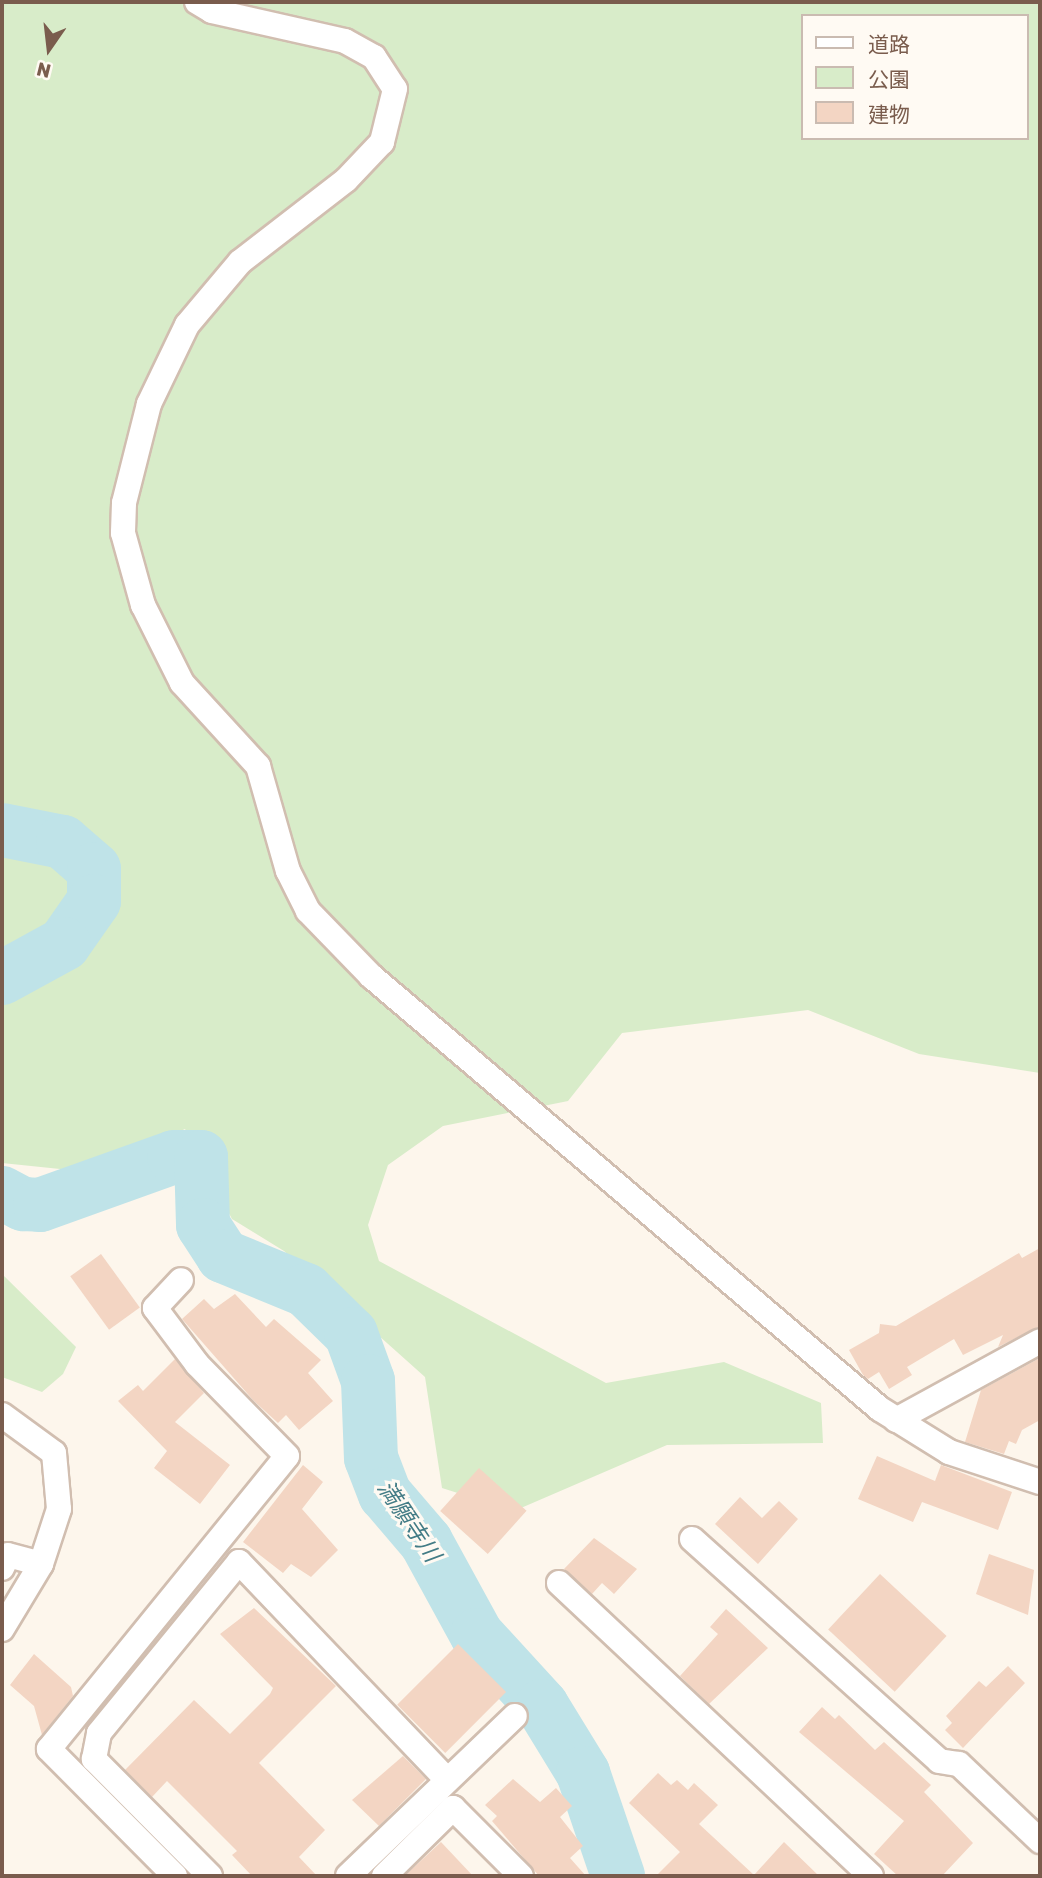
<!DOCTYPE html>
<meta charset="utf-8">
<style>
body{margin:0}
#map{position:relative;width:1042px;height:1878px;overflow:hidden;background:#fdf6ec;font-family:Rubik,"Noto Sans JP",sans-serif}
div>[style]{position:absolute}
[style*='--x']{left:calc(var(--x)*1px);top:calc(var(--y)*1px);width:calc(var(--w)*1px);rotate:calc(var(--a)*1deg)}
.green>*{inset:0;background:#d8ecc9}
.river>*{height:54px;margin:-27px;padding:0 27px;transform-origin:27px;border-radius:27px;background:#bfe3e8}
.building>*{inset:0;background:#f3d5c3;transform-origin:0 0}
.roads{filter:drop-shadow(2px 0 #d1beb0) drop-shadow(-2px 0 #d1beb0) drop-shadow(0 2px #d1beb0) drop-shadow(0 -2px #d1beb0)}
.street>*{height:24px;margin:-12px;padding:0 12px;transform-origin:12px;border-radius:12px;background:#fff}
span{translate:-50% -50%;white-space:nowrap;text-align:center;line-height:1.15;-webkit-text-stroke:6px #fffaf3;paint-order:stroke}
.water-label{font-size:23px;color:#437c86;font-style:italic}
.frame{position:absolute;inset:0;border:4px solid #7a5c4d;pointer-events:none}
.legend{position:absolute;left:801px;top:14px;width:228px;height:126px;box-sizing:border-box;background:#fffaf3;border:2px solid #cabbb1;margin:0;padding:9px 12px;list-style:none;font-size:21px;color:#7a5c4d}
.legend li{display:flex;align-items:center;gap:14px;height:35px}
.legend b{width:35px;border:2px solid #cabbb1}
.north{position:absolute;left:14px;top:14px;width:70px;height:70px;-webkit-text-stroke:5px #fffaf3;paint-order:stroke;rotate:194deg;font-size:19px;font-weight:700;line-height:28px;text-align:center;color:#7a5c4d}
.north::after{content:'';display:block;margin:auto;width:24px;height:32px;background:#7a5c4d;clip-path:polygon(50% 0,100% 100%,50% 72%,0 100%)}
</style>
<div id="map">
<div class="green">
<div style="clip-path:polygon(evenodd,2px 2px,1040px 2px,1040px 1073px,919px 1054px,808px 1010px,622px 1033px,568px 1101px,443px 1126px,388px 1165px,368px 1225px,379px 1261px,606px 1383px,724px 1362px,821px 1403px,823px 1443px,667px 1445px,514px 1511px,442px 1488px,425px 1377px,284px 1251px,232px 1219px,185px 1129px,89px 1172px,2px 1163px,2px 2px,802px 16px,1026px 16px,1026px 138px,802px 138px,802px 16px)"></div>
<div style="clip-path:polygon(2px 1274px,76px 1347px,63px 1374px,42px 1392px,2px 1377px)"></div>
</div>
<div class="river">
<div style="--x:2;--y:830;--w:62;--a:11.1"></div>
<div style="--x:63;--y:842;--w:41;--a:41.1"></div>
<div style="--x:94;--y:869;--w:32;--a:90"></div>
<div style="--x:94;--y:901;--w:52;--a:124.9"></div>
<div style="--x:64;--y:944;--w:71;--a:151.3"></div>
<div style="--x:2;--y:1193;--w:24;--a:28"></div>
<div style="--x:23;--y:1204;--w:17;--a:3"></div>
<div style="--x:40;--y:1205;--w:142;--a:-19.7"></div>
<div style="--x:174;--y:1157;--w:27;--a:0"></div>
<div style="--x:201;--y:1157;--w:68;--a:88.3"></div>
<div style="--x:203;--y:1225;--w:37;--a:57"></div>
<div style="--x:223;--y:1256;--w:90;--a:22.3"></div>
<div style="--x:306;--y:1290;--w:63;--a:44.4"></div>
<div style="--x:351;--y:1334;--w:50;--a:70.1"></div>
<div style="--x:368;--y:1381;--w:77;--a:87.8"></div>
<div style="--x:371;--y:1458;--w:39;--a:69"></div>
<div style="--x:385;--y:1494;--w:63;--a:49.5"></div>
<div style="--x:426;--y:1542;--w:106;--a:61.3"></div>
<div style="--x:477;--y:1635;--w:96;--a:47.5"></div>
<div style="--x:542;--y:1706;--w:79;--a:58.5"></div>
<div style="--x:583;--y:1773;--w:109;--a:71.2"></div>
</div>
<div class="building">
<div style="clip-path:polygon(1040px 1248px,1040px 1326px,998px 1347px,1003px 1335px,963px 1355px,954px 1339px,907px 1367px,912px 1375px,889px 1389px,879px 1372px,868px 1379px,863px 1375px,849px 1350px,879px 1333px,880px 1324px,896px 1326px,1019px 1253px,1022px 1258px)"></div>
<div style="left:101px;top:1254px;width:66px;height:38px;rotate:54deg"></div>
<div style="clip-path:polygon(235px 1294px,266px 1327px,274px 1319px,321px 1360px,308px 1373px,333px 1401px,299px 1430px,286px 1415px,278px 1423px,253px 1400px,182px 1319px,204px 1299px,214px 1309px)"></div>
<div style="clip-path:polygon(1040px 1358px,1040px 1420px,1022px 1430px,1016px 1444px,1009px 1441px,1004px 1454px,965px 1442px,981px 1390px)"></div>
<div style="clip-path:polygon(175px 1359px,204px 1393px,175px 1422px,230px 1465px,200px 1504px,154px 1468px,167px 1451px,118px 1401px,138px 1385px,143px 1391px)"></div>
<div style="clip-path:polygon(877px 1456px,935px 1481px,941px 1465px,1012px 1492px,998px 1530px,922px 1502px,913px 1522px,858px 1499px)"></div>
<div style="clip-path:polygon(303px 1465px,323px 1482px,302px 1509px,338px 1550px,311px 1577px,291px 1564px,283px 1573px,243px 1542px)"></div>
<div style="left:479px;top:1468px;width:64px;height:58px;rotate:42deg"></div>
<div style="clip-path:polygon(740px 1497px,762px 1518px,779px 1501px,798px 1519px,758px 1564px,715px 1524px)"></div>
<div style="clip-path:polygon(594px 1538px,637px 1569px,614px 1594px,602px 1583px,592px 1594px,564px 1569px)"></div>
<div style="clip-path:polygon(989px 1554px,1034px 1570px,1028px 1615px,976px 1594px)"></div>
<div style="left:880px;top:1574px;width:91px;height:76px;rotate:43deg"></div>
<div style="clip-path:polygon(254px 1608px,336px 1686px,259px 1763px,325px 1830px,299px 1857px,317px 1876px,252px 1876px,232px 1855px,237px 1851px,167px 1781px,152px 1797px,125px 1770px,194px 1700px,230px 1734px,270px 1694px,273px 1688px,220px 1634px)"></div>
<div style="clip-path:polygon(726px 1609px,768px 1648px,709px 1704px,680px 1676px,718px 1634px,710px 1627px)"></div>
<div style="left:458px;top:1644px;width:68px;height:86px;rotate:45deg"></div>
<div style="clip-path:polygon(34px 1654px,71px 1687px,73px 1696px,42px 1735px,34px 1706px,10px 1685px)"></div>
<div style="clip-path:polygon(1008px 1666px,1025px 1683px,963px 1748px,945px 1730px,952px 1723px,946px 1716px,979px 1681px,986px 1687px)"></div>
<div style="clip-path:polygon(822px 1707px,835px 1719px,839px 1715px,875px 1750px,884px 1742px,931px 1785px,924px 1792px,973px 1843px,942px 1876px,898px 1876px,874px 1854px,904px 1821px,799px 1732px)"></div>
<div style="clip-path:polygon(403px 1756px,426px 1779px,379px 1826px,352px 1800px)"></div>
<div style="clip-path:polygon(658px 1773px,671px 1785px,677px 1780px,688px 1790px,694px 1783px,718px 1805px,699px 1824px,754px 1875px,784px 1842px,819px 1876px,656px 1876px,680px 1852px,629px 1803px)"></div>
<div style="clip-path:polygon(513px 1779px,540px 1802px,556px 1788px,572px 1806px,560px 1817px,583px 1846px,570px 1858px,586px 1876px,539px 1876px,492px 1821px,497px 1816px,485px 1805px)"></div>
<div style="clip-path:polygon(441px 1842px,473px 1876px,405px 1876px,411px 1870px)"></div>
</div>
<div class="roads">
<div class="street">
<div style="--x:197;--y:2;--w:17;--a:31"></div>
<div style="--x:212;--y:11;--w:136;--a:12.7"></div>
<div style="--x:345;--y:41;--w:33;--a:29"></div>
<div style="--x:374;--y:57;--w:38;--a:57"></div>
<div style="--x:395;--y:89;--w:55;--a:103.8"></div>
<div style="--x:382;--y:142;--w:52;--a:133.5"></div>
<div style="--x:346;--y:180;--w:134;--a:142.3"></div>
<div style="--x:240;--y:262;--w:82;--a:130.1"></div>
<div style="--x:187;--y:325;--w:88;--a:115.7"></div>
<div style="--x:149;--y:404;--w:102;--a:104.2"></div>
<div style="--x:124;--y:503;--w:30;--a:92"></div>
<div style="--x:123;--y:533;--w:75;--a:74.5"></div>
<div style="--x:143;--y:605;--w:87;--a:63.4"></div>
<div style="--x:182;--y:683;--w:113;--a:47.5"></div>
<div style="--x:258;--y:766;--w:109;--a:74.1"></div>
<div style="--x:288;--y:871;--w:45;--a:63.4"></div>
<div style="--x:308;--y:911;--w:91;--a:45.9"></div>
<div style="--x:371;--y:976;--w:668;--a:40.39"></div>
<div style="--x:880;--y:1409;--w:81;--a:31.9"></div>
<div style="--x:949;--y:1452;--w:96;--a:18.2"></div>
<div style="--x:2;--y:1415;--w:64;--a:36.2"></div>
<div style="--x:54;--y:1453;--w:56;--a:84.9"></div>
<div style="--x:59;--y:1509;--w:58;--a:108.1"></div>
<div style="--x:41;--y:1564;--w:76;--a:121"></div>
<div style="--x:896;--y:1420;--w:164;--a:-28.7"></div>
<div style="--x:692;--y:1539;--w:332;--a:41.9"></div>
<div style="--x:939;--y:1761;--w:20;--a:9"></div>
<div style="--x:959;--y:1764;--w:112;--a:43.5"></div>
<div style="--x:2;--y:1568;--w:14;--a:-65"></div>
<div style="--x:8;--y:1555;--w:34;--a:15"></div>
<div style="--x:559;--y:1583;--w:428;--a:43.2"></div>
<div style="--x:175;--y:1876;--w:179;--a:-134.8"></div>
<div style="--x:49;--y:1749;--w:377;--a:-50.9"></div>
<div style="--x:287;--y:1456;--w:129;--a:-134.4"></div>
<div style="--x:197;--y:1364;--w:70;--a:-126.9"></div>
<div style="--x:155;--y:1308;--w:38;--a:-47"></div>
<div style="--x:210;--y:1876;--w:165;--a:-134.8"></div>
<div style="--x:94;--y:1759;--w:26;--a:-79"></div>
<div style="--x:99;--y:1733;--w:221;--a:-50.7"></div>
<div style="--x:239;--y:1562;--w:301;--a:46.3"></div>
<div style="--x:348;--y:1876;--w:231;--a:-43.8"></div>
<div style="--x:384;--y:1876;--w:97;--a:-44.6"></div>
<div style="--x:453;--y:1808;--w:96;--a:45"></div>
</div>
</div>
<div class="water-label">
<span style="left:409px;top:1521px;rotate:56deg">満願寺川</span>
</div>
<div class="frame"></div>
<ul class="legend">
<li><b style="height:9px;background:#fff"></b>道路</li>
<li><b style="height:19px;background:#d8ecc9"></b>公園</li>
<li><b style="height:19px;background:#f3d5c3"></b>建物</li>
</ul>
<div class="north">N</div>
</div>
